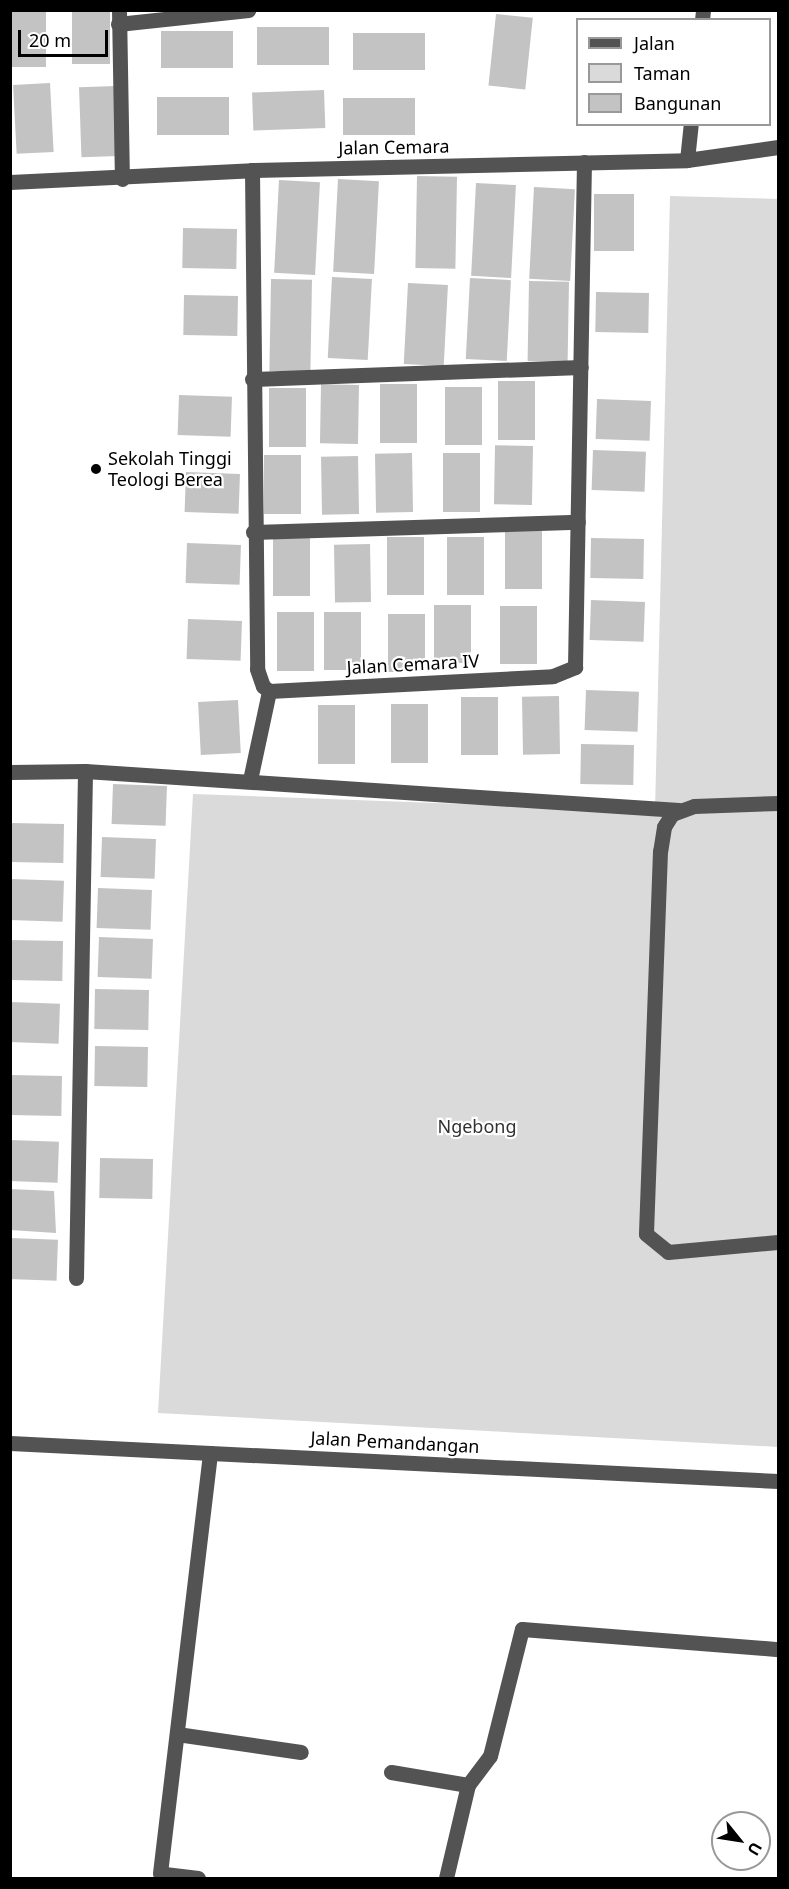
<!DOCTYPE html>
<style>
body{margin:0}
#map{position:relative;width:789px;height:1889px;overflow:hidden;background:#fff;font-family:"Noto Sans",sans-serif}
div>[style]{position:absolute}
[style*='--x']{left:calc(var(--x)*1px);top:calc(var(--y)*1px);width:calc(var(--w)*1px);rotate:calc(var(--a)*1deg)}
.green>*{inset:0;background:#dadada}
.building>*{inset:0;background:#c3c3c3;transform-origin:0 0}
.minor>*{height:15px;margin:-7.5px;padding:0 7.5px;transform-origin:7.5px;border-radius:7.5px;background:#535353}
.dots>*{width:16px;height:16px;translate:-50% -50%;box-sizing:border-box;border:3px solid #fff;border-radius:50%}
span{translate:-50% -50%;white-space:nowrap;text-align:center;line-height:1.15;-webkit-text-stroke:4.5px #fff;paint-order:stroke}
.street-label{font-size:18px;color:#000}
.poi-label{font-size:18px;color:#000}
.left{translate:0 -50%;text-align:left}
.park-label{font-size:18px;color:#313131}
.frame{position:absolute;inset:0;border:12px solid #000;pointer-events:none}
.legend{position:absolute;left:576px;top:18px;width:195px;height:108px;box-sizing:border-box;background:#fff;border:2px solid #999;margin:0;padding:8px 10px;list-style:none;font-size:18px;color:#000}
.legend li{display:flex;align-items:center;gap:12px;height:30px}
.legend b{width:30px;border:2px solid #999}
.north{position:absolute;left:711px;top:1811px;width:60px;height:60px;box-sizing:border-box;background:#fff;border:2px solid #999;border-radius:50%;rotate:120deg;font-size:16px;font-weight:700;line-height:24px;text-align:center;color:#000}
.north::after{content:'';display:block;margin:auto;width:21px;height:27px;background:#000;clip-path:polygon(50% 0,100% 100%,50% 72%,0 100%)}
.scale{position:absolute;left:18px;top:30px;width:90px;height:27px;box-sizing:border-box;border:3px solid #000;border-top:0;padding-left:8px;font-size:18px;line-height:21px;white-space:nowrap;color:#000;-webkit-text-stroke:4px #fff;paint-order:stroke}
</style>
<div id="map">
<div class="green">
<div style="clip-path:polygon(670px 196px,778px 199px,778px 1447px,158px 1413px,193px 794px,655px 811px)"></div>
</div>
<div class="building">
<div style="left:10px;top:10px;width:36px;height:57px"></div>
<div style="left:72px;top:10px;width:38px;height:54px"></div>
<div style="left:496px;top:14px;width:37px;height:72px;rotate:6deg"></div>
<div style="left:329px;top:27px;width:38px;height:72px;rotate:90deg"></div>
<div style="left:233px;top:31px;width:37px;height:72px;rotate:90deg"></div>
<div style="left:425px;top:33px;width:37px;height:72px;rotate:90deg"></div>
<div style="left:50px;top:83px;width:69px;height:37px;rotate:87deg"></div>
<div style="left:116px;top:86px;width:70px;height:37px;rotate:88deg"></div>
<div style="left:324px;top:90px;width:38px;height:72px;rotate:88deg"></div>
<div style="left:229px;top:97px;width:38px;height:72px;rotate:90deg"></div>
<div style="left:415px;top:98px;width:37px;height:72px;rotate:90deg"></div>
<div style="left:417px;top:176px;width:40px;height:92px;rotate:1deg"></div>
<div style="left:338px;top:179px;width:41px;height:93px;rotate:3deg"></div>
<div style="left:279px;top:180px;width:41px;height:93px;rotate:3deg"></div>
<div style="left:476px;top:183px;width:40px;height:93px;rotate:3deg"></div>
<div style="left:534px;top:187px;width:41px;height:92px;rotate:3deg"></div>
<div style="left:594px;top:194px;width:40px;height:57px"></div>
<div style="left:183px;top:228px;width:54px;height:40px;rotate:1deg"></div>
<div style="left:332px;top:277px;width:40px;height:81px;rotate:3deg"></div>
<div style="left:470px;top:278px;width:41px;height:81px;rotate:3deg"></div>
<div style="left:271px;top:279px;width:41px;height:92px;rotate:1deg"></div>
<div style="left:529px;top:281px;width:40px;height:80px;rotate:1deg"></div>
<div style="left:408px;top:283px;width:40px;height:81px;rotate:3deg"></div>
<div style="left:596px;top:292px;width:53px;height:40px;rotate:1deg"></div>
<div style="left:184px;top:295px;width:54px;height:40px;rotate:1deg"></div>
<div style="left:535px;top:381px;width:59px;height:37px;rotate:90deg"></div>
<div style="left:417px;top:384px;width:59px;height:37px;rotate:90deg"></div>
<div style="left:359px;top:385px;width:59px;height:38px;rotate:91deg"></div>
<div style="left:482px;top:387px;width:58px;height:37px;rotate:90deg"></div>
<div style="left:306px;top:388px;width:59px;height:37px;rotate:90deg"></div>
<div style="left:179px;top:395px;width:53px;height:40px;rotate:2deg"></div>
<div style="left:597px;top:399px;width:54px;height:40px;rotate:2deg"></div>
<div style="left:533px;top:446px;width:59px;height:38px;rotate:91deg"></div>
<div style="left:593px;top:450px;width:53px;height:40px;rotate:2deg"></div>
<div style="left:412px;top:453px;width:59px;height:37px;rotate:89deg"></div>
<div style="left:480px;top:453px;width:59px;height:37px;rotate:90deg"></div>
<div style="left:301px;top:455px;width:59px;height:37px;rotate:90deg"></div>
<div style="left:358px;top:456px;width:58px;height:37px;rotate:89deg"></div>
<div style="left:186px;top:472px;width:54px;height:40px;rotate:2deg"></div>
<div style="left:542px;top:531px;width:58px;height:37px;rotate:90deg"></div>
<div style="left:310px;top:537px;width:59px;height:37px;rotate:90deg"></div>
<div style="left:424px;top:537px;width:58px;height:37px;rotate:90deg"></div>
<div style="left:484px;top:537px;width:58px;height:37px;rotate:90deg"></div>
<div style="left:591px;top:538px;width:53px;height:40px;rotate:1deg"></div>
<div style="left:187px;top:543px;width:54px;height:40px;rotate:2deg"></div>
<div style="left:370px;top:544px;width:58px;height:36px;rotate:89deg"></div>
<div style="left:591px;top:600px;width:54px;height:40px;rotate:2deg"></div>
<div style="left:471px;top:605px;width:58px;height:37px;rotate:90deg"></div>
<div style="left:537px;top:606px;width:58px;height:37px;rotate:90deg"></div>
<div style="left:314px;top:612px;width:59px;height:37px;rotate:90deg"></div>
<div style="left:361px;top:612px;width:58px;height:37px;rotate:90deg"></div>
<div style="left:425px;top:614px;width:58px;height:37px;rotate:90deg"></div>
<div style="left:188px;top:619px;width:54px;height:40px;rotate:2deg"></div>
<div style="left:586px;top:690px;width:53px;height:40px;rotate:2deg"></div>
<div style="left:559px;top:696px;width:58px;height:37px;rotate:89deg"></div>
<div style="left:498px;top:697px;width:58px;height:37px;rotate:90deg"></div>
<div style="left:238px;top:700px;width:53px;height:40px;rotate:87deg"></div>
<div style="left:428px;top:704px;width:59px;height:37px;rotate:90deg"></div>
<div style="left:355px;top:705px;width:59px;height:37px;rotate:90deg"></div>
<div style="left:581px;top:744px;width:53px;height:40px;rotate:1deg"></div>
<div style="left:113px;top:784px;width:54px;height:40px;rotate:2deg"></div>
<div style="left:10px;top:823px;width:54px;height:39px;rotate:1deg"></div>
<div style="left:102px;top:837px;width:54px;height:40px;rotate:2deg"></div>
<div style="left:11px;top:879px;width:53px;height:41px;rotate:2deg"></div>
<div style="left:98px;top:888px;width:54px;height:40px;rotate:2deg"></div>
<div style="left:99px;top:937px;width:54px;height:40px;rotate:2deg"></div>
<div style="left:10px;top:940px;width:53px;height:40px;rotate:1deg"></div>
<div style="left:95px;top:989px;width:54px;height:40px;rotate:1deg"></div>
<div style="left:10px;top:1002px;width:50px;height:40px;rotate:2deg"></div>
<div style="left:95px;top:1046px;width:53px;height:40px;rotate:1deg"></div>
<div style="left:10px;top:1075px;width:52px;height:40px;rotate:1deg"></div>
<div style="left:10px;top:1140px;width:49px;height:41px;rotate:2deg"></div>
<div style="left:100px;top:1158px;width:53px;height:40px;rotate:1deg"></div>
<div style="clip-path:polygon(10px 1189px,54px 1191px,56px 1233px,10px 1230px)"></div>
<div style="left:10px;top:1238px;width:48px;height:41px;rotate:2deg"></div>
</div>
<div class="minor">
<div style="--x:119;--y:10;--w:169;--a:89"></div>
<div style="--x:702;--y:20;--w:10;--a:-84"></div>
<div style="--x:118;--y:24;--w:131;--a:-6.1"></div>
<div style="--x:687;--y:160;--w:36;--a:-84"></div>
<div style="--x:252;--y:170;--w:499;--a:89.4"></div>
<div style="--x:257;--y:669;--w:18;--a:71"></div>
<div style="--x:263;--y:686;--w:8;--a:40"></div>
<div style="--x:269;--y:691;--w:284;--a:-3"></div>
<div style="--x:553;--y:676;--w:24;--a:-22"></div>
<div style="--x:575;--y:667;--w:505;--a:-88.98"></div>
<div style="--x:10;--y:182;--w:242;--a:-2.8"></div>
<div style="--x:252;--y:170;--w:435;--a:-1.3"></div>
<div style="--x:687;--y:160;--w:92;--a:-8.1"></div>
<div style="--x:252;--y:379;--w:329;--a:-2.1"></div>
<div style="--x:253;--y:532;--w:325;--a:-1.8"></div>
<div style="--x:10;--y:772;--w:75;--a:-0.8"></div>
<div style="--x:85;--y:771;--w:595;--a:3.76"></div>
<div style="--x:250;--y:780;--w:91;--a:-77.9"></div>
<div style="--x:778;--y:803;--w:84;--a:178"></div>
<div style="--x:694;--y:806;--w:23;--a:160"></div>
<div style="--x:672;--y:814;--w:15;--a:122"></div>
<div style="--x:664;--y:827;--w:24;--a:99"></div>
<div style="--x:660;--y:851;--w:383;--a:92.1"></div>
<div style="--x:646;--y:1234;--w:28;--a:39"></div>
<div style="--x:668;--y:1252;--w:110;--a:-5.2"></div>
<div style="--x:76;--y:1278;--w:507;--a:-88.98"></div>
<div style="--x:10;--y:1443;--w:769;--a:2.83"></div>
<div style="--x:177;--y:1734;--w:125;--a:8.3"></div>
<div style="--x:391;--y:1772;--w:78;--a:9.6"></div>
<div style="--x:198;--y:1878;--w:38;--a:-173"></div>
<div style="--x:160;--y:1873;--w:423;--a:-83.2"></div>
<div style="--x:446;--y:1878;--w:96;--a:-76.7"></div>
<div style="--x:468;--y:1785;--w:36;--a:-53"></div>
<div style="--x:490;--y:1756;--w:131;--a:-75.9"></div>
<div style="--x:522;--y:1629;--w:257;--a:4.5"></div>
</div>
<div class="dots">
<div style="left:96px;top:469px;background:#000"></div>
</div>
<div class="street-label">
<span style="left:394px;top:147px;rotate:-1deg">Jalan Cemara</span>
<span style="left:413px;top:664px;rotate:-3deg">Jalan Cemara IV</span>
<span style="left:395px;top:1442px;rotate:3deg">Jalan Pemandangan</span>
</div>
<div class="poi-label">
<span class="left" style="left:108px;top:469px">Sekolah Tinggi<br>Teologi Berea</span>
</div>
<div class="park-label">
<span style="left:477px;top:1126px">Ngebong</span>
</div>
<div class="frame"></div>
<ul class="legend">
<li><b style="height:8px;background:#535353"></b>Jalan</li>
<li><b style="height:16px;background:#dadada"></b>Taman</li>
<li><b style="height:16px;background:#c3c3c3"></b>Bangunan</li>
</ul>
<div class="north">U</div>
<div class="scale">20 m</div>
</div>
